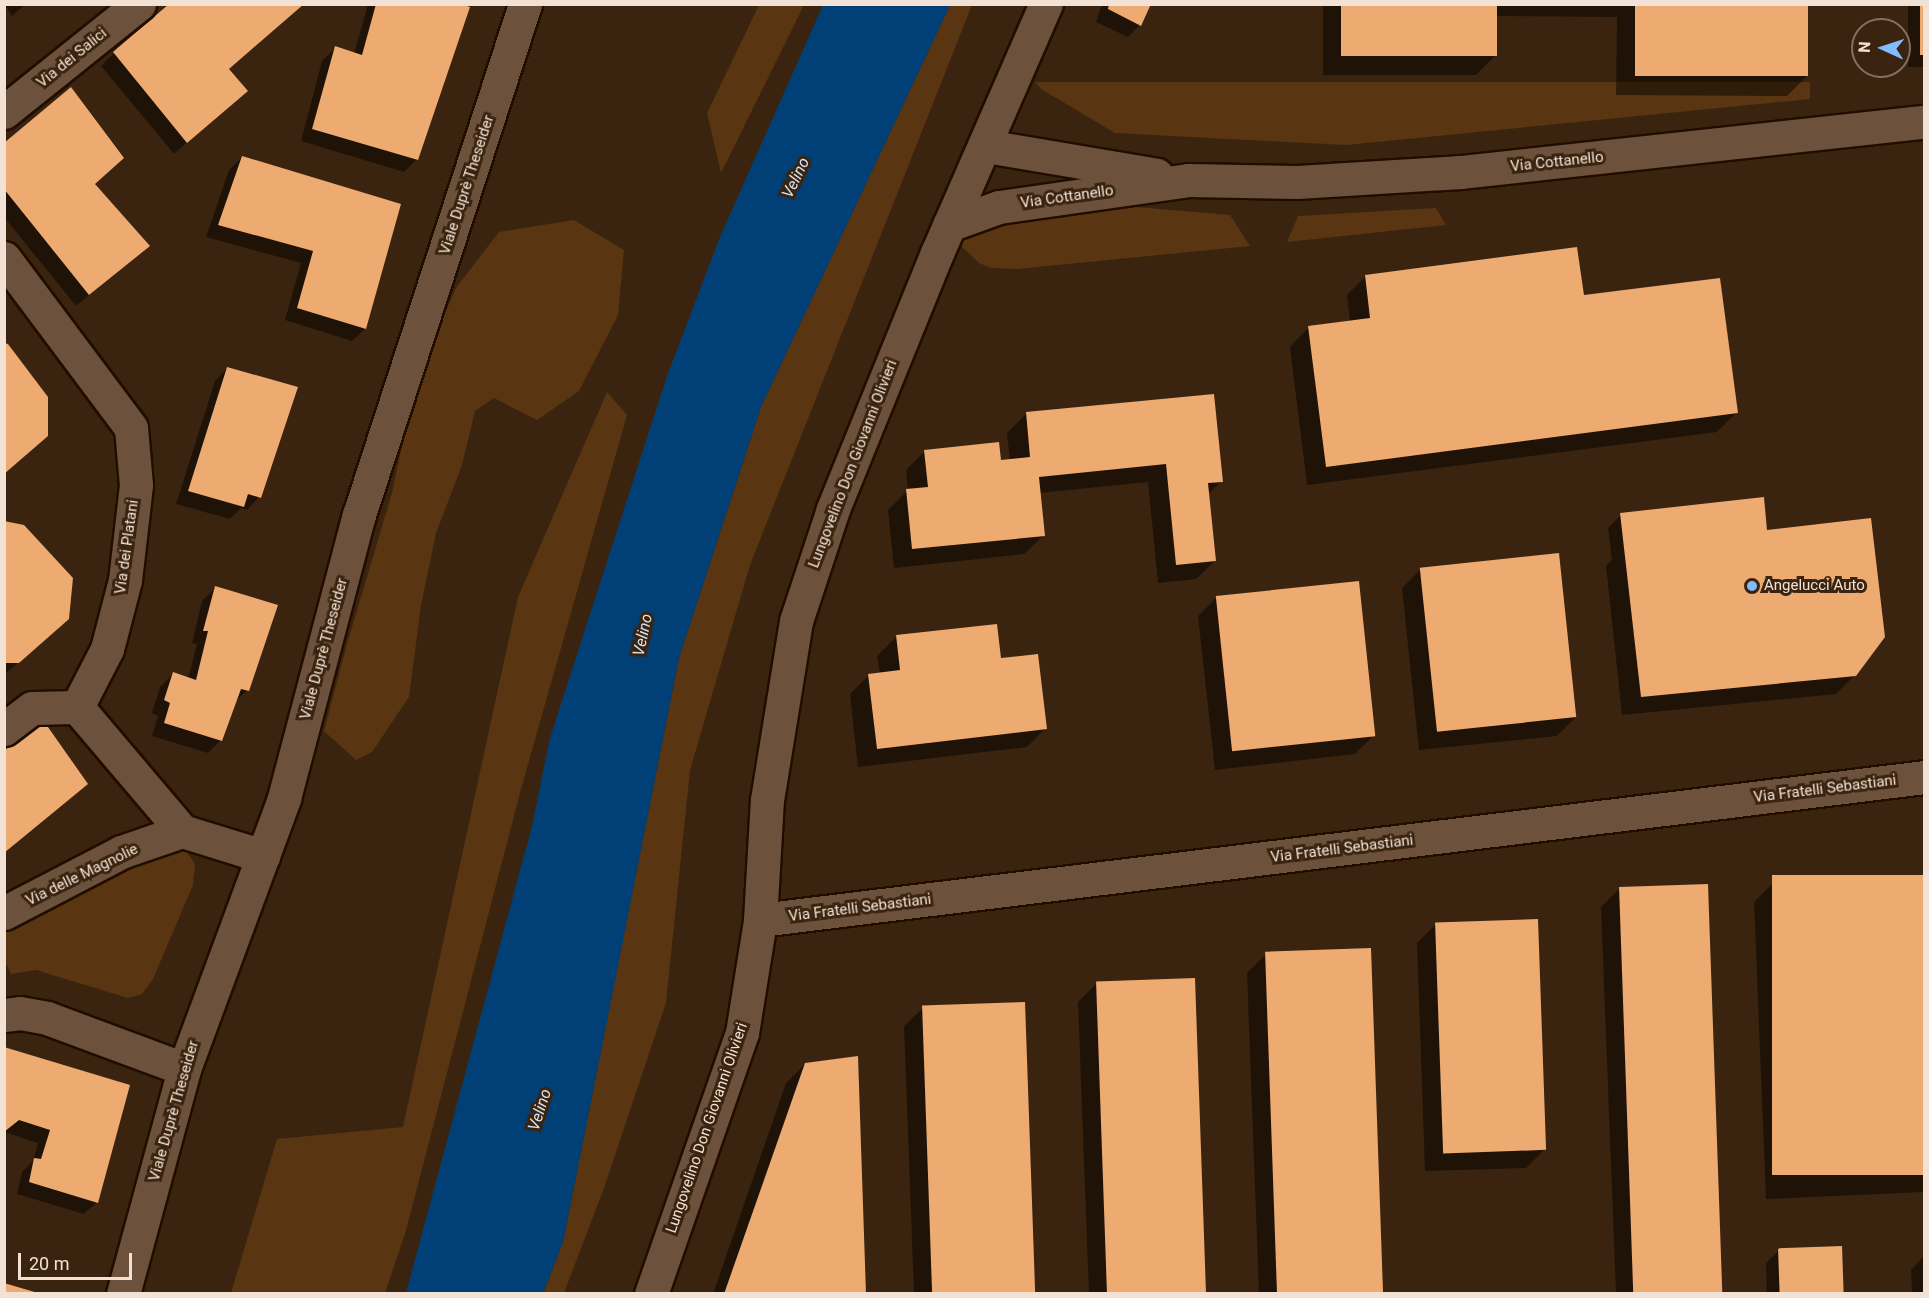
<!DOCTYPE html>
<meta charset="utf-8">
<style>
body{margin:0}
#map{position:relative;width:1929px;height:1298px;overflow:hidden;background:#3b240f;font-family:Roboto,sans-serif}
div>[style]{position:absolute}
[style*='--x']{left:calc(var(--x)*1px);top:calc(var(--y)*1px);width:calc(var(--w)*1px);rotate:calc(var(--a)*1deg)}
.green>*{inset:0;background:#593512}
.water>*{inset:0;background:#004076}
.shadow>*{inset:0;background:#0007;transform-origin:0 0}
.building>*{inset:0;background:#edaa71;transform-origin:0 0}
.roads{filter:drop-shadow(2px 0 #210d00) drop-shadow(-2px 0 #210d00) drop-shadow(0 2px #210d00) drop-shadow(0 -2px #210d00)}
.minor>*{height:33px;margin:-16.5px;padding:0 16.5px;transform-origin:16.5px;border-radius:16.5px;background:#6c523d}
.dots>*{width:16px;height:16px;translate:-50% -50%;box-sizing:border-box;border:3px solid #3b240f;border-radius:50%}
span{translate:-50% -50%;white-space:nowrap;text-align:center;line-height:1.15;-webkit-text-stroke:6px #3b240f;paint-order:stroke}
.street-label{font-size:15px;color:#f2e2d6}
.poi-label{font-size:15px;color:#f2e2d6}
.left{translate:0 -50%;text-align:left}
.water-label{font-size:16px;color:#d4e3f3;font-style:italic}
.frame{position:absolute;inset:0;border:6px solid #f2e2d6;pointer-events:none}
.north{position:absolute;left:1851px;top:18px;width:60px;height:60px;box-sizing:border-box;background:#3b240f;border:2px solid #84705f;border-radius:50%;rotate:273deg;font-size:16px;font-weight:700;line-height:24px;text-align:center;color:#f2e2d6}
.north::after{content:'';display:block;margin:auto;width:21px;height:27px;background:#82bcfa;clip-path:polygon(50% 0,100% 100%,50% 72%,0 100%)}
.scale{position:absolute;left:18px;top:1253px;width:114px;height:27px;box-sizing:border-box;border:3px solid #f2e2d6;border-top:0;padding-left:8px;font-size:18px;line-height:21px;white-space:nowrap;color:#f2e2d6;-webkit-text-stroke:4px #3b240f;paint-order:stroke}
</style>
<div id="map">
<div class="green">
<div style="clip-path:polygon(759px 5px,804px 5px,721px 173px,707px 113px)"></div>
<div style="clip-path:polygon(950px 5px,972px 5px,750px 565px,690px 770px,666px 1003px,604px 1188px,564px 1293px,543px 1294px,563px 1242px,679px 658px,761px 407px)"></div>
<div style="clip-path:polygon(1035px 82px,1810px 82px,1810px 99px,1346px 145px,1115px 133px,1041px 89px)"></div>
<div style="clip-path:polygon(1113px 205px,1230px 215px,1250px 246px,1017px 269px,991px 268px,979px 263px,957px 242px,960px 236px,1071px 209px)"></div>
<div style="clip-path:polygon(1436px 208px,1446px 225px,1287px 242px,1298px 216px)"></div>
<div style="clip-path:polygon(574px 220px,624px 250px,618px 315px,579px 391px,537px 420px,494px 398px,475px 411px,462px 465px,436px 533px,421px 605px,409px 697px,372px 752px,356px 760px,324px 731px,347px 644px,392px 493px,407px 422px,424px 361px,456px 288px,499px 232px)"></div>
<div style="clip-path:polygon(607px 392px,627px 415px,521px 789px,405px 1234px,385px 1293px,231px 1293px,277px 1139px,403px 1127px,518px 597px)"></div>
<div style="clip-path:polygon(176px 847px,187px 852px,195px 864px,193px 885px,153px 979px,142px 994px,128px 998px,36px 970px,11px 974px,5px 962px,4px 928px)"></div>
</div>
<div class="water">
<div style="clip-path:polygon(823px 5px,950px 5px,761px 407px,679px 658px,563px 1242px,543px 1293px,406px 1293px,532px 826px,550px 738px,667px 376px,720px 237px)"></div>
</div>
<div class="shadow">
<div style="clip-path:polygon(4px 4px,26px 4px,12px 16px)"></div>
<div style="clip-path:polygon(302px 4px,228px 70px,246px 91px,174px 154px,101px 66px,114px 53px)"></div>
<div style="clip-path:polygon(368px 4px,454px 4px,417px 159px,404px 172px,301px 141px,322px 61px,335px 48px,354px 54px)"></div>
<div style="clip-path:polygon(1102px 4px,1149px 4px,1140px 25px,1128px 37px,1096px 22px)"></div>
<div style="clip-path:polygon(1323px 4px,1806px 4px,1806px 77px,1787px 96px,1616px 95px,1617px 17px,1495px 16px,1495px 56px,1476px 75px,1323px 75px)"></div>
<div style="left:1908px;top:4px;width:16px;height:63px"></div>
<div style="clip-path:polygon(4px 144px,148px 246px,76px 306px,4px 217px)"></div>
<div style="clip-path:polygon(242px 157px,400px 205px,365px 329px,352px 341px,285px 320px,301px 263px,206px 237px,229px 170px)"></div>
<div style="clip-path:polygon(1366px 276px,1582px 297px,1736px 413px,1717px 432px,1307px 485px,1290px 347px,1308px 328px,1350px 322px,1347px 295px)"></div>
<div style="clip-path:polygon(227px 368px,296px 388px,259px 497px,247px 510px,241px 508px,230px 519px,176px 504px,215px 381px)"></div>
<div style="clip-path:polygon(1026px 414px,1221px 482px,1208px 494px,1215px 561px,1196px 579px,1158px 583px,1148px 482px,1039px 493px,1043px 536px,1024px 554px,894px 568px,888px 510px,908px 490px,906px 470px,925px 451px,1000px 462px,1010px 461px,1007px 433px)"></div>
<div style="clip-path:polygon(1621px 515px,1855px 675px,1836px 694px,1622px 715px,1606px 566px,1612px 560px,1608px 528px)"></div>
<div style="clip-path:polygon(4px 523px,68px 619px,4px 675px)"></div>
<div style="clip-path:polygon(1421px 569px,1576px 717px,1557px 736px,1419px 750px,1402px 588px)"></div>
<div style="clip-path:polygon(215px 588px,247px 690px,234px 703px,221px 740px,208px 753px,152px 736px,158px 716px,152px 713px,160px 687px,173px 674px,188px 679px,197px 644px,192px 643px,202px 601px)"></div>
<div style="clip-path:polygon(1217px 597px,1374px 735px,1355px 754px,1215px 770px,1198px 616px)"></div>
<div style="clip-path:polygon(896px 637px,1000px 660px,1046px 728px,1027px 747px,858px 767px,850px 694px,869px 675px,880px 674px,877px 656px)"></div>
<div style="clip-path:polygon(4px 753px,87px 783px,4px 853px)"></div>
<div style="clip-path:polygon(1924px 877px,1924px 1192px,1766px 1199px,1754px 902px,1773px 883px)"></div>
<div style="clip-path:polygon(1620px 888px,1722px 1294px,1616px 1294px,1601px 907px)"></div>
<div style="clip-path:polygon(1436px 924px,1545px 1149px,1526px 1168px,1425px 1171px,1417px 943px)"></div>
<div style="clip-path:polygon(1266px 954px,1383px 1294px,1259px 1294px,1247px 973px)"></div>
<div style="clip-path:polygon(1097px 983px,1205px 1294px,1089px 1294px,1078px 1002px)"></div>
<div style="clip-path:polygon(923px 1008px,1035px 1294px,914px 1294px,904px 1026px)"></div>
<div style="clip-path:polygon(4px 1049px,97px 1202px,84px 1214px,17px 1194px,22px 1172px,33px 1161px,38px 1143px,4px 1132px)"></div>
<div style="clip-path:polygon(805px 1064px,865px 1294px,713px 1294px,786px 1083px)"></div>
<div style="clip-path:polygon(1779px 1250px,1842px 1294px,1767px 1294px,1766px 1263px)"></div>
<div style="clip-path:polygon(1923px 1257px,1924px 1294px,1912px 1294px,1911px 1270px)"></div>
</div>
<div class="building">
<div style="clip-path:polygon(169px 4px,304px 4px,229px 69px,248px 91px,187px 143px,113px 52px)"></div>
<div style="clip-path:polygon(376px 4px,460px 4px,470px 7px,418px 160px,312px 129px,335px 46px,362px 55px)"></div>
<div style="clip-path:polygon(1109px 4px,1151px 4px,1141px 26px,1108px 9px)"></div>
<div style="left:1341px;top:4px;width:156px;height:52px"></div>
<div style="left:1635px;top:4px;width:173px;height:72px"></div>
<div style="left:1920px;top:4px;width:4px;height:51px"></div>
<div style="clip-path:polygon(71px 87px,124px 158px,95px 184px,150px 246px,89px 295px,4px 189px,4px 143px)"></div>
<div style="clip-path:polygon(242px 156px,401px 204px,366px 329px,297px 308px,313px 251px,218px 225px)"></div>
<div style="clip-path:polygon(1577px 247px,1584px 295px,1720px 278px,1738px 413px,1326px 467px,1308px 326px,1370px 318px,1365px 275px)"></div>
<div style="clip-path:polygon(4px 343px,8px 344px,48px 397px,48px 436px,4px 474px)"></div>
<div style="clip-path:polygon(227px 367px,298px 387px,261px 498px,248px 494px,244px 507px,188px 491px)"></div>
<div style="clip-path:polygon(1214px 394px,1223px 482px,1208px 483px,1216px 561px,1176px 565px,1166px 464px,1039px 477px,1045px 536px,912px 549px,906px 489px,928px 487px,924px 450px,999px 442px,1001px 460px,1030px 457px,1026px 412px)"></div>
<div style="clip-path:polygon(1764px 497px,1767px 530px,1871px 518px,1885px 637px,1856px 676px,1641px 697px,1620px 513px)"></div>
<div style="clip-path:polygon(4px 521px,24px 525px,73px 578px,69px 619px,19px 663px,4px 663px)"></div>
<div style="left:1559px;top:553px;width:165px;height:140px;rotate:84deg"></div>
<div style="left:1359px;top:581px;width:156px;height:144px;rotate:84deg"></div>
<div style="clip-path:polygon(215px 586px,278px 605px,249px 691px,241px 689px,222px 741px,164px 723px,170px 703px,164px 700px,173px 672px,196px 680px,208px 631px,203px 631px)"></div>
<div style="clip-path:polygon(997px 624px,1001px 658px,1038px 654px,1047px 729px,877px 749px,868px 674px,900px 670px,896px 635px)"></div>
<div style="clip-path:polygon(43px 720px,88px 784px,4px 853px,4px 751px)"></div>
<div style="left:1924px;top:875px;width:300px;height:152px;rotate:90deg"></div>
<div style="left:1708px;top:884px;width:410px;height:89px;rotate:88deg"></div>
<div style="left:1538px;top:919px;width:231px;height:103px;rotate:88deg"></div>
<div style="left:1371px;top:948px;width:346px;height:106px;rotate:88deg"></div>
<div style="left:1195px;top:978px;width:316px;height:99px;rotate:88deg"></div>
<div style="left:1025px;top:1002px;width:292px;height:103px;rotate:88deg"></div>
<div style="clip-path:polygon(4px 1047px,130px 1085px,98px 1203px,29px 1182px,34px 1158px,41px 1159px,50px 1130px,19px 1120px,4px 1132px)"></div>
<div style="clip-path:polygon(858px 1056px,866px 1294px,724px 1294px,805px 1063px)"></div>
<div style="left:1842px;top:1246px;width:48px;height:64px;rotate:88deg"></div>
<div style="clip-path:polygon(4px 1283px,38px 1293px,38px 1294px,4px 1294px)"></div>
</div>
<div class="roads">
<div class="minor">
<div style="--x:4;--y:112;--w:173;--a:-38.7"></div>
<div style="--x:986;--y:146;--w:173;--a:9.6"></div>
<div style="--x:949;--y:225;--w:53;--a:-19.8"></div>
<div style="--x:999;--y:207;--w:191;--a:-8.1"></div>
<div style="--x:1188;--y:180;--w:109;--a:1.1"></div>
<div style="--x:1297;--y:182;--w:163;--a:-3.5"></div>
<div style="--x:1460;--y:172;--w:467;--a:-6.2"></div>
<div style="--x:4;--y:258;--w:212;--a:53.2"></div>
<div style="--x:131;--y:428;--w:57;--a:85"></div>
<div style="--x:136;--y:485;--w:96;--a:96.6"></div>
<div style="--x:125;--y:580;--w:71;--a:104.6"></div>
<div style="--x:107;--y:649;--w:65;--a:117.3"></div>
<div style="--x:77;--y:707;--w:162;--a:49.7"></div>
<div style="--x:4;--y:729;--w:35;--a:-37"></div>
<div style="--x:32;--y:708;--w:45;--a:-1.3"></div>
<div style="--x:4;--y:913;--w:132;--a:-27.5"></div>
<div style="--x:121;--y:852;--w:65;--a:-19"></div>
<div style="--x:182;--y:831;--w:85;--a:17.2"></div>
<div style="--x:760;--y:920;--w:1173;--a:-7"></div>
<div style="--x:4;--y:1015;--w:16;--a:-7"></div>
<div style="--x:20;--y:1013;--w:27;--a:10"></div>
<div style="--x:47;--y:1018;--w:146;--a:20.4"></div>
<div style="--x:123;--y:1294;--w:233;--a:-74.8"></div>
<div style="--x:184;--y:1069;--w:289;--a:-69.7"></div>
<div style="--x:284;--y:798;--w:293;--a:-75.2"></div>
<div style="--x:359;--y:515;--w:537;--a:-72"></div>
<div style="--x:651;--y:1294;--w:276;--a:-70.8"></div>
<div style="--x:742;--y:1033;--w:114;--a:-80.9"></div>
<div style="--x:760;--y:920;--w:120;--a:-86.7"></div>
<div style="--x:767;--y:800;--w:181;--a:-80.8"></div>
<div style="--x:796;--y:621;--w:118;--a:-71.7"></div>
<div style="--x:833;--y:509;--w:276;--a:-67.9"></div>
<div style="--x:937;--y:253;--w:272;--a:-66.4"></div>
</div>
</div>
<div class="dots">
<div style="left:1752px;top:586px;background:#82bcfa"></div>
</div>
<div class="street-label">
<span style="left:72px;top:58px;rotate:-39deg">Via dei Salici</span>
<span style="left:1557px;top:162px;rotate:-6deg">Via Cottanello</span>
<span style="left:467px;top:185px;rotate:-72deg">Viale Duprè Theseider</span>
<span style="left:1067px;top:197px;rotate:-8deg">Via Cottanello</span>
<span style="left:853px;top:464px;rotate:-69deg">Lungovelino Don Giovanni Olivieri</span>
<span style="left:127px;top:547px;rotate:-82deg">Via dei Platani</span>
<span style="left:324px;top:649px;rotate:-75deg">Viale Duprè Theseider</span>
<span style="left:1825px;top:789px;rotate:-7deg">Via Fratelli Sebastiani</span>
<span style="left:1342px;top:849px;rotate:-7deg">Via Fratelli Sebastiani</span>
<span style="left:82px;top:875px;rotate:-26deg">Via delle Magnolie</span>
<span style="left:860px;top:908px;rotate:-7deg">Via Fratelli Sebastiani</span>
<span style="left:174px;top:1111px;rotate:-74deg">Viale Duprè Theseider</span>
<span style="left:707px;top:1128px;rotate:-71deg">Lungovelino Don Giovanni Olivieri</span>
</div>
<div class="poi-label">
<span class="left" style="left:1764px;top:586px">Angelucci Auto</span>
</div>
<div class="water-label">
<span style="left:796px;top:178px;rotate:-64deg">Velino</span>
<span style="left:643px;top:635px;rotate:-78deg">Velino</span>
<span style="left:540px;top:1110px;rotate:-72deg">Velino</span>
</div>
<div class="frame"></div>
<div class="north">N</div>
<div class="scale">20 m</div>
</div>
